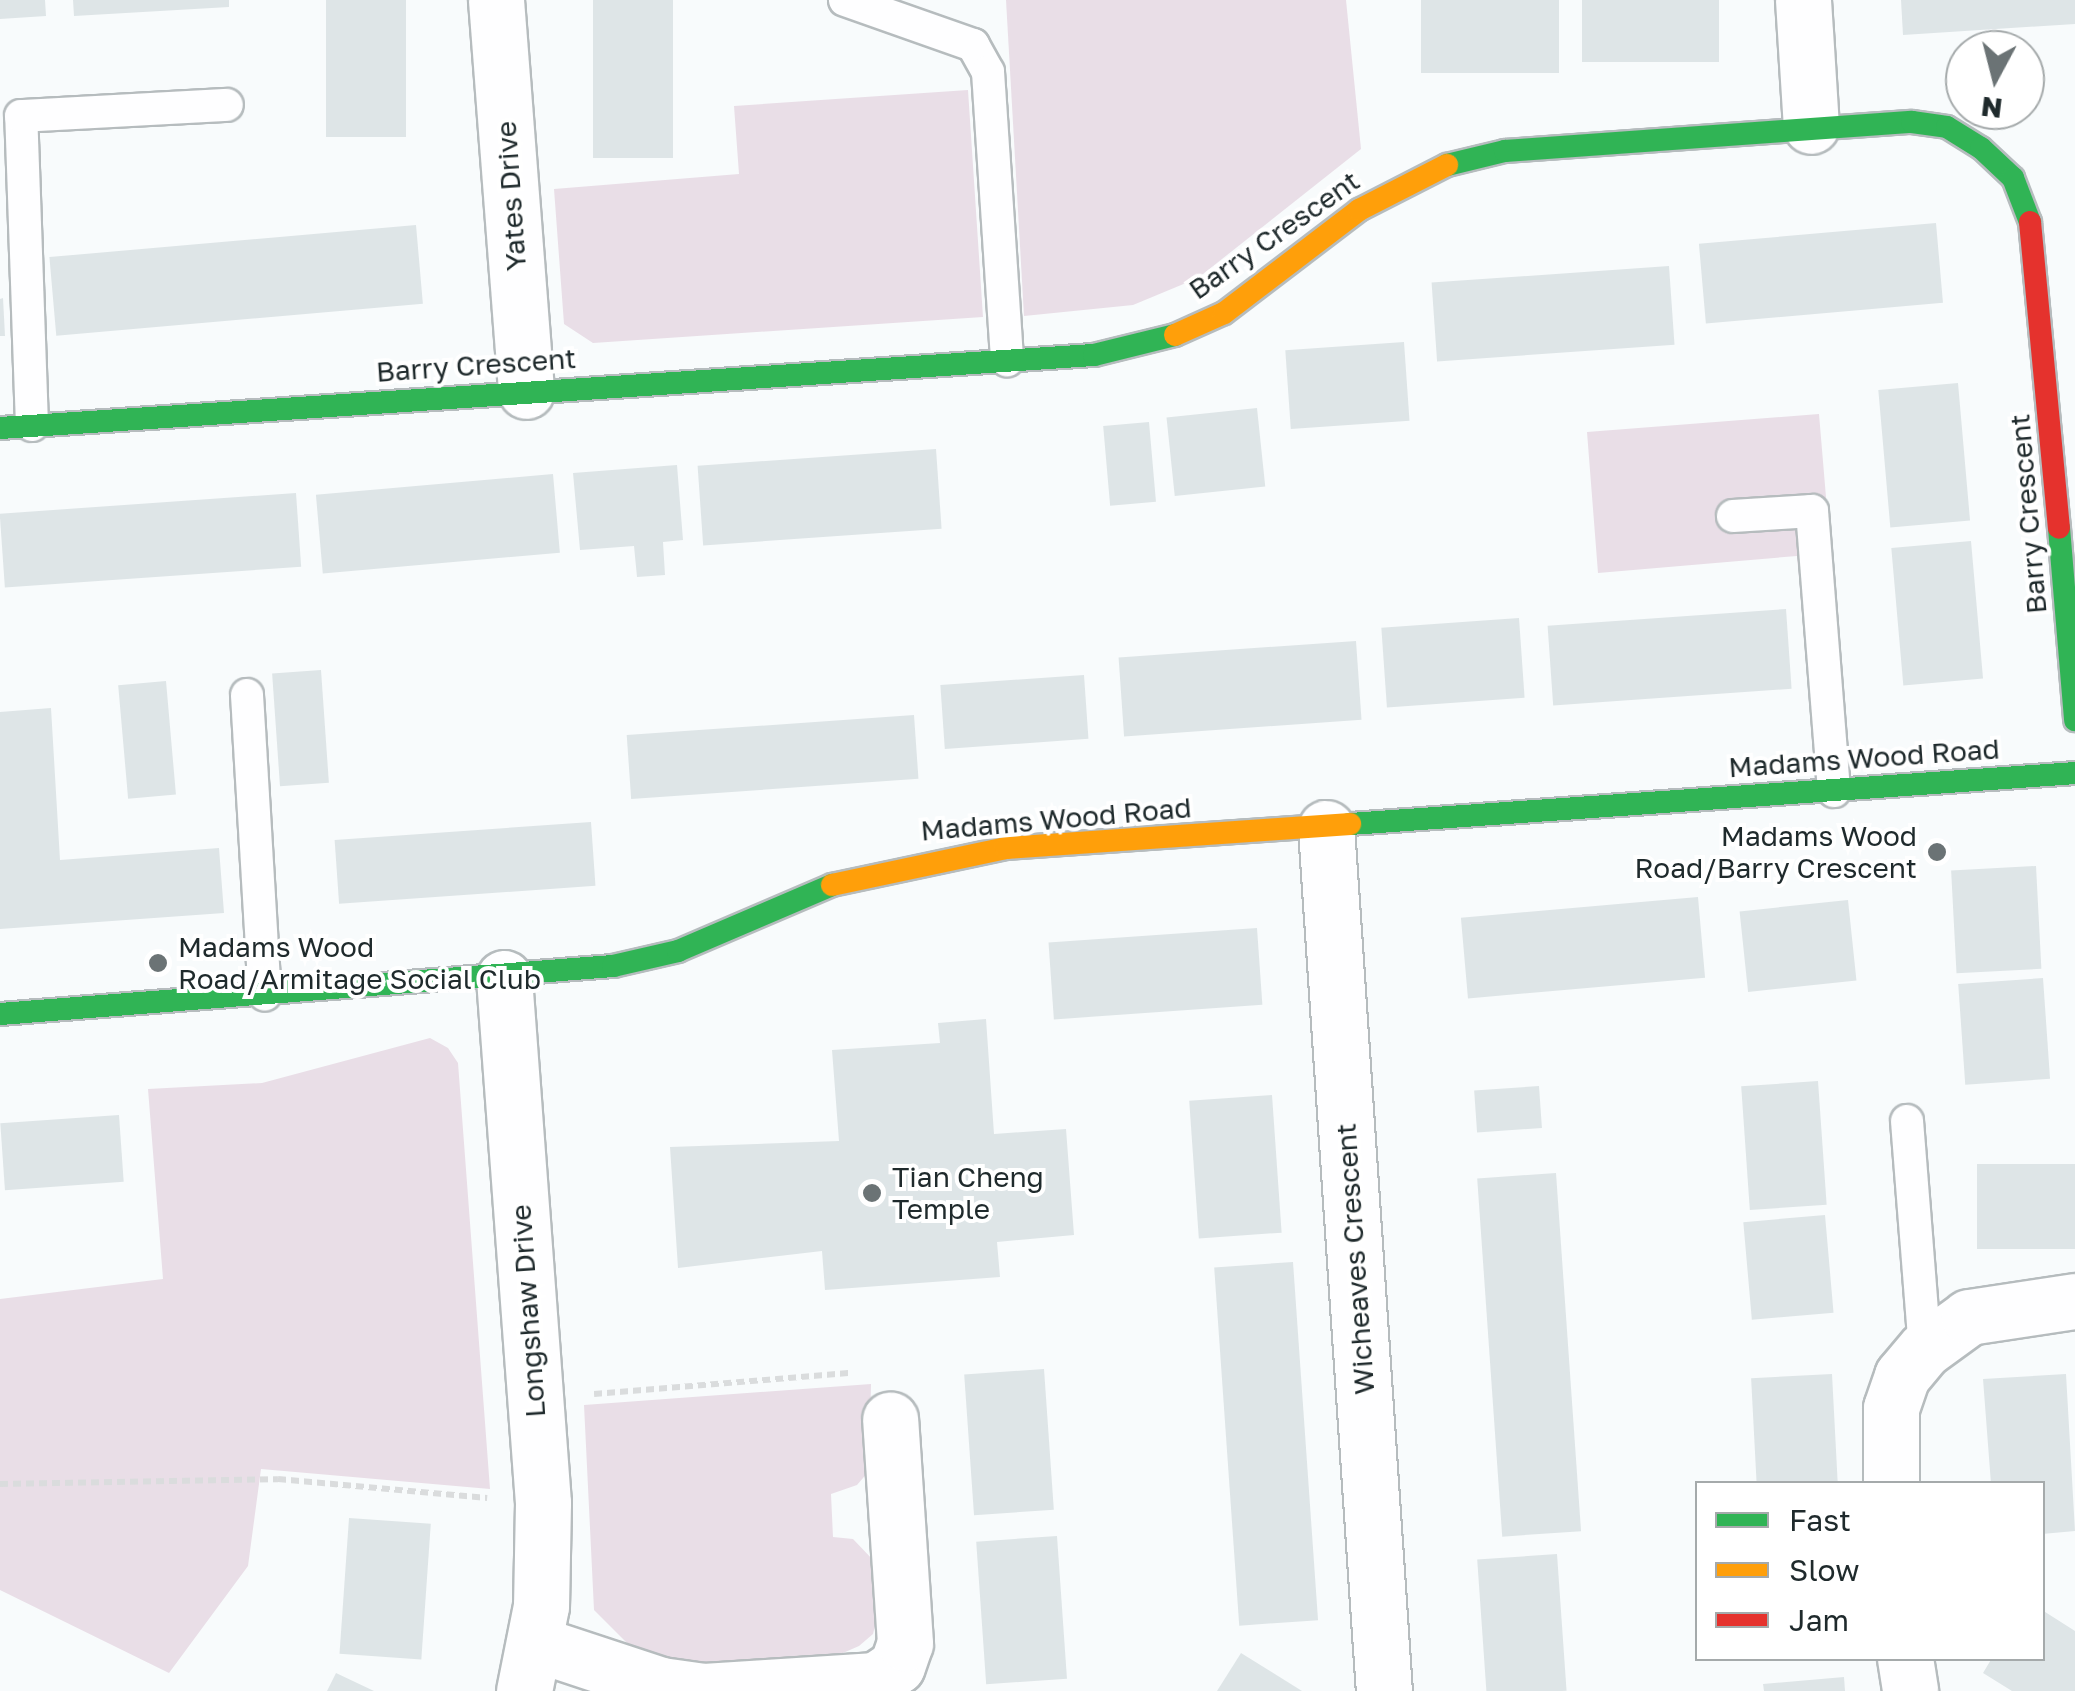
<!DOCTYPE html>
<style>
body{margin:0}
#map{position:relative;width:2075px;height:1691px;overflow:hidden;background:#f8fbfc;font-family:"Golos Text",sans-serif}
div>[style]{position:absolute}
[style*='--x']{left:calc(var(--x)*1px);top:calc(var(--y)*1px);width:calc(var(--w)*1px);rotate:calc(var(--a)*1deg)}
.green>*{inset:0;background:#e9dee7}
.building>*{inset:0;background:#dee5e7;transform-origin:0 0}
.path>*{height:6px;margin-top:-3px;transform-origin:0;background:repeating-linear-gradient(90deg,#dadcdd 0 8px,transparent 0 13px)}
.roads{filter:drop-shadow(2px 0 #b6bcbe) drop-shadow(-2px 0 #b6bcbe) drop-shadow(0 2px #b6bcbe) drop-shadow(0 -2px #b6bcbe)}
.lane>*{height:32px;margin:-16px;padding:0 16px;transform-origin:16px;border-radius:16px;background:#fefeff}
.street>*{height:55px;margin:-27.5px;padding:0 27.5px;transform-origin:27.5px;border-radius:27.5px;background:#fefeff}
.fast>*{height:22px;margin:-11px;padding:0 11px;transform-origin:11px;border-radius:11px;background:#30b455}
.slow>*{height:22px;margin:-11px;padding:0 11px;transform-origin:11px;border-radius:11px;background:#ff9f0a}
.jam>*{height:22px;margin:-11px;padding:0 11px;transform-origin:11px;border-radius:11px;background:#e5322d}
.dots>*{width:28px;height:28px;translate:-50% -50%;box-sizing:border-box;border:5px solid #fff;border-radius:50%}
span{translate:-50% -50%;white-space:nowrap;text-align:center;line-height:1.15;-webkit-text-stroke:8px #fff;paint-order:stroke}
.street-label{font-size:28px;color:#1f2a2c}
.poi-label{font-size:28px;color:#1f2a2c}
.right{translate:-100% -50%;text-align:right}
.left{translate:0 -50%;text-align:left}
.legend{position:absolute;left:1695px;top:1481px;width:350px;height:180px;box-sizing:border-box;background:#fff;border:2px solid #a5aaab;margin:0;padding:12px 18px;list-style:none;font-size:30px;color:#1f2a2c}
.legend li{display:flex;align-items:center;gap:20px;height:50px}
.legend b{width:50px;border:2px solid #a5aaab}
.north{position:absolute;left:1945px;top:30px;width:100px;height:100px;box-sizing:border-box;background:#fff;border:2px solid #a5aaab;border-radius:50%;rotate:187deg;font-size:28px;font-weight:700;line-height:40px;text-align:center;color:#1f2a2c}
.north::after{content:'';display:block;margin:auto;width:35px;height:45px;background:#6b7375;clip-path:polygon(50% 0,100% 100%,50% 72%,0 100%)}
</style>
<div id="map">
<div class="green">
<div style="clip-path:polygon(1006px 0,1346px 0,1361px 149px,1198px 278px,1133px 305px,1024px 316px)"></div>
<div style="clip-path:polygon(968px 90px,983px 317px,593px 343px,564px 324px,554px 189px,739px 174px,734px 106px)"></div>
<div style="clip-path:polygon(1819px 414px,1842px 687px,1809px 691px,1797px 556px,1598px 573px,1587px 432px)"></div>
<div style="clip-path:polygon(430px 1038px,448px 1048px,458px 1063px,490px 1489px,261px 1469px,248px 1566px,169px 1673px,0 1590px,0 1299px,163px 1279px,148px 1089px,262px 1083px)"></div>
<div style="clip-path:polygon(871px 1384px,869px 1471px,857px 1485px,831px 1494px,833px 1537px,853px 1539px,875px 1562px,878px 1614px,873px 1634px,859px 1646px,836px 1656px,694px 1667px,630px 1646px,594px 1610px,584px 1405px)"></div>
</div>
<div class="building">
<div style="clip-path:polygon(0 0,45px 0,46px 16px,0 19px)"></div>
<div style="clip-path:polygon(73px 0,229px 0,229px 7px,74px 16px)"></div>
<div style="left:326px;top:0;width:80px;height:137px"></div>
<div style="left:593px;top:0;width:80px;height:158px"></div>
<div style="left:1421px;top:0;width:138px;height:73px"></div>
<div style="left:1582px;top:0;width:137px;height:62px"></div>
<div style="clip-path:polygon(1901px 0,2075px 0,2075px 24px,1903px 35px)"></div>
<div style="left:1936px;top:223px;width:80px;height:238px;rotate:85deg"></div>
<div style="left:416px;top:225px;width:79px;height:368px;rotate:85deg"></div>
<div style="left:1669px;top:266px;width:79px;height:238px;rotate:86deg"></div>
<div style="clip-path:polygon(3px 298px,5px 336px,0 336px,0 299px)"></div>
<div style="left:1404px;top:342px;width:79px;height:119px;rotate:86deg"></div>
<div style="left:1958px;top:383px;width:138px;height:80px;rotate:85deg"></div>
<div style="left:1257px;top:408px;width:79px;height:91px;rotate:84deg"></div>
<div style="left:1149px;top:422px;width:80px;height:46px;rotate:85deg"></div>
<div style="left:936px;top:449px;width:80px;height:239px;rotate:86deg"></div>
<div style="clip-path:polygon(677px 465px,683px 540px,663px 542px,665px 575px,637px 577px,634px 546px,580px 550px,573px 473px)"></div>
<div style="left:553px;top:474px;width:79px;height:238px;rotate:85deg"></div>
<div style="left:296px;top:493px;width:74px;height:297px;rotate:86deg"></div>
<div style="left:1971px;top:541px;width:138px;height:80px;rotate:85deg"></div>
<div style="left:1786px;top:609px;width:80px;height:239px;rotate:86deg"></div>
<div style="left:1519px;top:618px;width:80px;height:138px;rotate:86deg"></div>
<div style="left:1356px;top:641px;width:79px;height:238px;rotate:86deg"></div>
<div style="left:321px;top:670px;width:113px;height:49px;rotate:86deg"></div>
<div style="left:1084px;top:675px;width:64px;height:144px;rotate:86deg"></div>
<div style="left:166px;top:681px;width:114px;height:48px;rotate:85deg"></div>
<div style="clip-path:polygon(51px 708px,60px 860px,219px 848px,224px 913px,0 929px,0 712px)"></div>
<div style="left:914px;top:715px;width:64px;height:288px;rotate:86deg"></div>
<div style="left:591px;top:822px;width:64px;height:257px;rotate:86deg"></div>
<div style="left:2036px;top:866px;width:103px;height:85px;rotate:87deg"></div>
<div style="left:1698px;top:897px;width:81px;height:238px;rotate:85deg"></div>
<div style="left:1848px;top:900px;width:81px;height:109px;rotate:84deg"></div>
<div style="left:1257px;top:928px;width:77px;height:209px;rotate:86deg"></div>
<div style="left:2043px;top:978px;width:101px;height:85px;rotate:86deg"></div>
<div style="clip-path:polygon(986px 1019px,994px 1134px,1066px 1129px,1074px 1235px,997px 1242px,1000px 1277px,825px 1290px,822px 1251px,678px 1268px,670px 1147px,839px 1141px,832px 1050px,940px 1043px,938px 1023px)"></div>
<div style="left:1818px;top:1081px;width:124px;height:77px;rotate:86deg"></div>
<div style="left:1539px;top:1086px;width:42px;height:65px;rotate:86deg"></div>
<div style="left:1272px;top:1095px;width:138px;height:83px;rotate:86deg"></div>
<div style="left:119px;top:1115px;width:67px;height:119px;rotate:86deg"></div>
<div style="left:2075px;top:1164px;width:85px;height:98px;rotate:90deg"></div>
<div style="left:1556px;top:1173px;width:359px;height:79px;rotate:86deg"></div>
<div style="left:1825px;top:1215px;width:98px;height:82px;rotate:85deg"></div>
<div style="left:1293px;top:1262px;width:359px;height:79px;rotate:86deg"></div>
<div style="left:1044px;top:1369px;width:141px;height:80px;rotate:86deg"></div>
<div style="left:1832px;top:1374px;width:110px;height:81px;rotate:87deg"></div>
<div style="clip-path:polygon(2066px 1374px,2075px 1531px,2042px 1534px,2042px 1484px,1991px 1484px,1983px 1379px)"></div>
<div style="left:349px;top:1518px;width:82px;height:136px;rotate:4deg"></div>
<div style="left:1057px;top:1536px;width:143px;height:81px;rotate:86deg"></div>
<div style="left:1557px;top:1554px;width:137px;height:80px;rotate:86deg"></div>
<div style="clip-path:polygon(2042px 1610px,2075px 1631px,2075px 1691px,2012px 1691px,1983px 1673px,1992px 1658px,2042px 1658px)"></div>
<div style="clip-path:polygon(1241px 1653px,1302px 1691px,1217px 1691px)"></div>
<div style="clip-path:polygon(336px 1673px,374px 1691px,327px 1691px)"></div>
<div style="clip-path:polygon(1844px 1677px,1845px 1691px,1764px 1691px,1763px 1684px)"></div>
</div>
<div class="path">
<div style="--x:594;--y:1394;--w:258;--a:-4.7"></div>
<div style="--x:0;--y:1484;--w:278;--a:-1"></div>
<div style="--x:278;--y:1479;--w:210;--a:5.2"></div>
</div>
<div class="roads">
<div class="lane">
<div style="--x:845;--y:0;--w:136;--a:19.4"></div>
<div style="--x:973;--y:45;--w:31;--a:61"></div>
<div style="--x:988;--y:72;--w:289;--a:86.2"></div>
<div style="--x:32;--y:425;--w:309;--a:-92"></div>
<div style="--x:21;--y:116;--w:206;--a:-3.1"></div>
<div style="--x:1733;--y:516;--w:79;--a:-3.6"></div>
<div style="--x:1812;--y:511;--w:281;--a:85.5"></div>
<div style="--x:247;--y:695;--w:300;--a:86.6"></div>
<div style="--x:1907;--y:1121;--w:229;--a:85.5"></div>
</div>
<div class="street">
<div style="--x:496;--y:0;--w:392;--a:85.6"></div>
<div style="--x:1803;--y:0;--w:126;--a:86.4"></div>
<div style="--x:1326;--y:828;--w:865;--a:86.16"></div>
<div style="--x:504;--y:978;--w:526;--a:85.75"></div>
<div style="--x:543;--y:1503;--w:103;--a:91.1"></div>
<div style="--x:541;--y:1606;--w:87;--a:101.3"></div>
<div style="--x:1891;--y:1484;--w:76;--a:-90"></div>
<div style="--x:1891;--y:1408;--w:34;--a:-71"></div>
<div style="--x:1902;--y:1376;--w:35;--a:-50"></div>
<div style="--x:1925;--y:1349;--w:54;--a:-36"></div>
<div style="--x:1969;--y:1317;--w:107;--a:-8.6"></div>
<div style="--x:537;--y:1644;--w:131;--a:18.3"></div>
<div style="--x:661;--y:1685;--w:43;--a:7.9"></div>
<div style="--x:704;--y:1691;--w:172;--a:-3.7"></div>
<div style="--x:876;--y:1680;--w:25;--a:-34"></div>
<div style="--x:897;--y:1666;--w:24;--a:-71"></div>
<div style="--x:905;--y:1643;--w:224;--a:-93.8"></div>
<div style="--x:1905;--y:1658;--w:33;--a:81"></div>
</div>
<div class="fast">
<div style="--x:1447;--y:165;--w:60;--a:-13.6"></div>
<div style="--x:1505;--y:151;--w:408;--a:-4.1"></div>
<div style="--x:1912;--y:122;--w:35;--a:8"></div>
<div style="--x:1947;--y:127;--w:40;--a:32"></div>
<div style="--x:1981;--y:148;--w:44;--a:43.2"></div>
<div style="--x:2013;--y:178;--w:47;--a:68.9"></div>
<div style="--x:0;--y:428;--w:1096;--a:-3.82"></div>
<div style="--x:1094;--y:355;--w:83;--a:-13.9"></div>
<div style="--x:2059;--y:528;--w:193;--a:85.2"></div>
<div style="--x:1350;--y:824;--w:727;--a:-4.02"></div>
<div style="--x:0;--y:1014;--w:615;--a:-4.48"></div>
<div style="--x:613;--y:966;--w:67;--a:-13"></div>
<div style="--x:678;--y:951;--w:168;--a:-23.2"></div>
</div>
<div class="slow">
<div style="--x:1175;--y:335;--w:54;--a:-24.2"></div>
<div style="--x:1224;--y:313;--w:170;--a:-37.3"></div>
<div style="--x:1359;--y:210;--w:99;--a:-27.1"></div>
<div style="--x:832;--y:885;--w:178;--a:-12"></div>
<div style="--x:1006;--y:848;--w:345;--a:-4"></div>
</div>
<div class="jam">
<div style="--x:2030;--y:222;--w:307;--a:84.6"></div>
</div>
</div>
<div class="dots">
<div style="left:1937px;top:852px;background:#6b7375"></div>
<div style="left:158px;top:963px;background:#6b7375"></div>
<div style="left:872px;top:1193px;background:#6b7375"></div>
</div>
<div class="street-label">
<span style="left:511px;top:196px;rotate:-94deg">Yates Drive</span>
<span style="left:1274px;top:235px;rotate:-35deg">Barry Crescent</span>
<span style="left:476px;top:365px;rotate:-4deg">Barry Crescent</span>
<span style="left:2028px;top:514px;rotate:-95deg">Barry Crescent</span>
<span style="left:1864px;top:758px;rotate:-4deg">Madams Wood Road</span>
<span style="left:1056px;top:819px;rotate:-5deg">Madams Wood Road</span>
<span style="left:1355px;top:1259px;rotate:-94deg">Wicheaves Crescent</span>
<span style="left:528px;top:1311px;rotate:-94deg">Longshaw Drive</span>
</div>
<div class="poi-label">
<span class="right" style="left:1917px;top:852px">Madams Wood<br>Road/Barry Crescent</span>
<span class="left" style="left:178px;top:963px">Madams Wood<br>Road/Armitage Social Club</span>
<span class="left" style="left:892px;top:1193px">Tian Cheng<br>Temple</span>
</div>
<ul class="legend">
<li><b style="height:12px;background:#30b455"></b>Fast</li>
<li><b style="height:12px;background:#ff9f0a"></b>Slow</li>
<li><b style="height:12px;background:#e5322d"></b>Jam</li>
</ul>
<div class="north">N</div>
</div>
